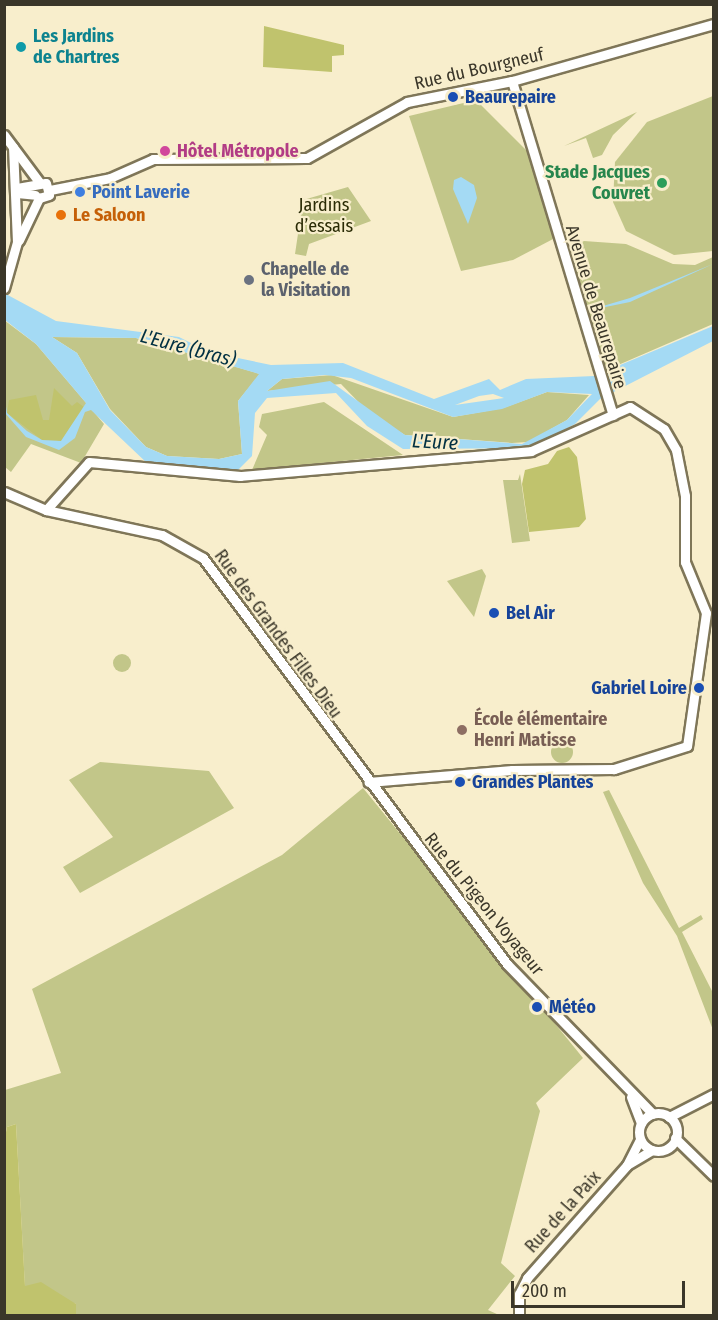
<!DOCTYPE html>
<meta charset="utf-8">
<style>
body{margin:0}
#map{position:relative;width:718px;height:1320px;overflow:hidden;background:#f8eecc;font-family:"Fira Sans Condensed",sans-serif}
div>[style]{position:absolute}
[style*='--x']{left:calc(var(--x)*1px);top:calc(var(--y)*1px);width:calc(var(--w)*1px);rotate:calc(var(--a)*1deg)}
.green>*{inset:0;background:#c2c689}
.round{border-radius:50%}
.forest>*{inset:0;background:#c0c36d}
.water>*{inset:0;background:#a4daf4}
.roads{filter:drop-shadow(2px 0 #7f7658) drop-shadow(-2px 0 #7f7658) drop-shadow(0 2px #7f7658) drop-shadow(0 -2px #7f7658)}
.secondary>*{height:9px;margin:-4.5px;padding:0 4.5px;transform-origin:4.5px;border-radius:4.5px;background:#fff}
.secondary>.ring{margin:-4.5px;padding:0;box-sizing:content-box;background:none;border:9px solid #fff;border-radius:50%}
.dots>*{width:16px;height:16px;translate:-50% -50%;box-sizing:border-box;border:3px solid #f8eecc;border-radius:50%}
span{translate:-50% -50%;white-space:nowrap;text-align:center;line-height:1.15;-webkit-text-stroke:4.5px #f8eecc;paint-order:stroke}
.culture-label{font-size:18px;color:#0d838f;font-weight:700}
.left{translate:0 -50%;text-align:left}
.street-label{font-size:18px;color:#3a3629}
.transit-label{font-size:18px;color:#164399;font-weight:700}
.right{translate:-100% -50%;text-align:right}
.hotel-label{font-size:18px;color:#b23c85;font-weight:700}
.leisure-label{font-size:18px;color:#27864d;font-weight:700}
.shop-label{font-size:18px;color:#366cbe;font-weight:700}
.park-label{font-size:18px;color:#2a2b05}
.food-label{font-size:18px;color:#c56008;font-weight:700}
.worship-label{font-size:18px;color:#5b616d;font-weight:700}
.education-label{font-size:18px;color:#785e54;font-weight:700}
.water-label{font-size:20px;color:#013042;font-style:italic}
.frame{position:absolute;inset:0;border:6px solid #3a3629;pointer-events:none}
.scale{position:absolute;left:511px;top:1281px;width:174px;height:27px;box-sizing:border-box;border:3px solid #3a3629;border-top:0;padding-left:8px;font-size:18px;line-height:21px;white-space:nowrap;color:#3a3629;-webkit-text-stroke:4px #f8eecc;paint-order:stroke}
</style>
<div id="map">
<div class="green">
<div style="clip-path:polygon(713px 96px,713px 251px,674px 255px,626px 231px,613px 202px,615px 162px,647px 122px)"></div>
<div style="clip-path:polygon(476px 100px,528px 152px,555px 238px,513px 260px,461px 271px,409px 116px)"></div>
<div style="clip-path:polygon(637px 112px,613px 135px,602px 155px,593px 158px,586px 138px,564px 146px)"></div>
<div style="clip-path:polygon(348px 187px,371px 221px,309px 244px,306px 256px,295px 254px,303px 200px)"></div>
<div style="clip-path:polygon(584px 241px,626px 244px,673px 264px,695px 265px,713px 257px,713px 324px,602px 372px,567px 250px)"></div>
<div style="clip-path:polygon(4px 320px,36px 344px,104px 424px,81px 463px,31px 444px,11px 472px,5px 467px)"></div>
<div style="clip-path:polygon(52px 337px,136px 338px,260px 374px,238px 401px,242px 454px,219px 459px,167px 456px,146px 447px,110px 409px,77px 353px)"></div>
<div style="clip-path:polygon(332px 375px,453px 417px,503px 408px,547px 392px,589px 395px,567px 420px,528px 442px,512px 443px,405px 435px,371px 415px,341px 384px,267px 391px,282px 379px)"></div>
<div style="clip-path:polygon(324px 402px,403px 455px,252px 470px,267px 435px,259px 427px,262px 414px)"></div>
<div style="clip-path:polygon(520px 474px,530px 541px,512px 543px,503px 480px,518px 480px)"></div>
<div style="clip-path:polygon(482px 569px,486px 576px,474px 617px,447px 581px)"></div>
<div class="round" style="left:113px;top:654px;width:18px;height:18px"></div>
<div class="round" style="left:551px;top:741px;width:22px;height:22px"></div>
<div style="clip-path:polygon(100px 762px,209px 771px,234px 808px,80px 893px,63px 867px,113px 837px,69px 780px)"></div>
<div style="clip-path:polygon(363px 788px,583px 1058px,536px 1103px,540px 1111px,501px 1263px,515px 1276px,488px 1310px,499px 1315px,76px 1315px,76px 1304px,25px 1287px,16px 1124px,7px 1127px,5px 1137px,5px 1090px,61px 1073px,32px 989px,282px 855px)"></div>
<div style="clip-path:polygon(609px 790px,679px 928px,701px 915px,703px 919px,682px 932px,713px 993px,713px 1030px,677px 936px,643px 883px,603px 792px)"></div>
</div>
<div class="forest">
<div style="clip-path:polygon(264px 26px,344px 45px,344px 55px,332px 56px,332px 72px,263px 67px)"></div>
<div style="clip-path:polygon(54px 388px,72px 406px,77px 402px,84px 407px,61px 441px,42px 440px,7px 413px,9px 400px,36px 395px,43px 420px,49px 420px)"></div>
<div style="clip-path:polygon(569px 447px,577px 457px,586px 519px,579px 527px,529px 532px,522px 484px,525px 470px,548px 464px,557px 451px)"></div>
<div style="clip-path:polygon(16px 1124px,25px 1286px,41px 1282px,76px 1304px,76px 1315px,5px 1315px,5px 1137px,7px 1127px)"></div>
</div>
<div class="water">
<div style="clip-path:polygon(461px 177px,474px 185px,477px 198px,468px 224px,453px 189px,454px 180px)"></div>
<div style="clip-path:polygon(713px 264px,630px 302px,586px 311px,630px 298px)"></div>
<div style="clip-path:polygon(evenodd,4px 293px,56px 321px,179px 337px,209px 352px,271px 365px,343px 363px,434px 399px,489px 379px,500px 390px,526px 379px,594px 376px,713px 326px,713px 341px,600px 399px,575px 424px,530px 448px,403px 449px,367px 426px,336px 393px,267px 398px,255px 413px,252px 456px,235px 473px,148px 464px,91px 410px,85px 412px,75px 438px,59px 450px,26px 437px,5px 413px,5px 400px,7px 413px,27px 431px,42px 440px,61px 441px,86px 403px,36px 344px,5px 320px,4px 293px,52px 337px,136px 338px,259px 374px,238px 401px,242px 454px,219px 459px,167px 456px,146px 447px,110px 410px,77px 353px,52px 337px,4px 293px,325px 375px,351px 378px,453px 417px,502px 409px,547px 392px,592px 394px,567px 420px,522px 444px,405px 435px,330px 381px,267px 391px,282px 379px,325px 375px,4px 293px,493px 394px,504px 398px,455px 405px,479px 396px,493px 394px)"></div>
</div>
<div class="roads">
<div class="secondary">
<div style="--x:512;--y:81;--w:349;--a:73.2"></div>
<div style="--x:4;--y:135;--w:59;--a:53.3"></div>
<div style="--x:17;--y:188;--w:29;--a:-10"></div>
<div style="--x:46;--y:183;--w:12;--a:76"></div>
<div style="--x:49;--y:195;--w:10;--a:163"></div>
<div style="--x:50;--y:190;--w:61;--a:-11.3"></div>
<div style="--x:110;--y:178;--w:47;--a:-23.8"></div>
<div style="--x:153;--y:159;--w:154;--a:-0.4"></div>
<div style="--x:307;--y:158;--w:115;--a:-29.2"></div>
<div style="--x:407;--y:102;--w:107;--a:-11.3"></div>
<div style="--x:512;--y:81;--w:210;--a:-15.8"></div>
<div style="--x:17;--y:193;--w:18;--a:6"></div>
<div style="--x:19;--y:240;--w:47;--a:-64.5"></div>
<div style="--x:4;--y:288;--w:48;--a:-74.2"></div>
<div style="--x:17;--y:242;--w:95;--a:-92.4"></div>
<div style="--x:4;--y:492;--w:46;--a:23.2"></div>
<div style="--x:46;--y:510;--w:119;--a:12.2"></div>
<div style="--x:162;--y:535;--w:47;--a:29.3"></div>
<div style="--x:203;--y:558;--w:507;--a:53.18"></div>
<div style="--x:507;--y:964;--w:209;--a:45.8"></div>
<div style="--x:46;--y:510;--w:64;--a:-48.1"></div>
<div style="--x:89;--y:462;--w:152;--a:5.3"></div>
<div style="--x:240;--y:476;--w:292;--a:-4.9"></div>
<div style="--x:531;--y:451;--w:108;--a:-24"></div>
<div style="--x:630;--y:407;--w:40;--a:32.9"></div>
<div style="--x:664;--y:429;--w:24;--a:60"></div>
<div style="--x:676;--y:450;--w:47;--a:78.9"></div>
<div style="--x:685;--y:496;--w:66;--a:90"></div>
<div style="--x:685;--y:562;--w:55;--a:67.6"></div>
<div style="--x:706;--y:613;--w:134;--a:98.1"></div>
<div style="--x:687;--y:746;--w:77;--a:162.5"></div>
<div style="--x:614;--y:769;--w:102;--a:179.4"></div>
<div style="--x:512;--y:770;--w:144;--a:175.2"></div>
<div style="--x:631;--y:1097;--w:28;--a:69"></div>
<div class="ring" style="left:639px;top:1113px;width:29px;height:29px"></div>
<div style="--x:669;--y:1117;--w:51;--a:-27.1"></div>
<div style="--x:675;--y:1138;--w:54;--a:44.3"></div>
<div style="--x:627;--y:1165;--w:29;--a:-31"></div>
<div style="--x:519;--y:1316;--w:22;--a:-90"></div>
<div style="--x:519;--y:1294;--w:18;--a:-63"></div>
<div style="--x:527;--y:1278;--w:151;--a:-48.5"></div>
<div style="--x:627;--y:1165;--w:28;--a:-63"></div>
</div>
</div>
<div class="dots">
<div style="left:21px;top:47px;background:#0f9aa8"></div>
<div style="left:453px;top:97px;background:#1a4fb4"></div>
<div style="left:165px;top:151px;background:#d1479c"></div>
<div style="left:662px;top:183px;background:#2e9e5b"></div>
<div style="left:80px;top:192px;background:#3f7fe0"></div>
<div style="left:61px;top:215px;background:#e8710a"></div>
<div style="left:249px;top:280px;background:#6b7280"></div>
<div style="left:494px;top:613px;background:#1a4fb4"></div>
<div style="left:699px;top:688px;background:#1a4fb4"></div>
<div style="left:462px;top:730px;background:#8d6e63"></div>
<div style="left:460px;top:782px;background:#1a4fb4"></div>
<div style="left:537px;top:1007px;background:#1a4fb4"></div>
</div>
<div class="culture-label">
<span class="left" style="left:33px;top:47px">Les Jardins<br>de Chartres</span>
</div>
<div class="street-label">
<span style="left:479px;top:69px;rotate:-13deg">Rue du Bourgneuf</span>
<span style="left:596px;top:307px;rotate:73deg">Avenue de Beaurepaire</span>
<span style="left:278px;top:634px;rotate:54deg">Rue des Grandes Filles Dieu</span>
<span style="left:484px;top:904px;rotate:51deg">Rue du Pigeon Voyageur</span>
<span style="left:563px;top:1212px;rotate:-48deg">Rue de la Paix</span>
</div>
<div class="transit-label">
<span class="left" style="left:465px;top:97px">Beaurepaire</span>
<span class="left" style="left:506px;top:613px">Bel Air</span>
<span class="right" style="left:687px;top:688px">Gabriel Loire</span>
<span class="left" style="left:472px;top:782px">Grandes Plantes</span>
<span class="left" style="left:549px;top:1007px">Météo</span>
</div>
<div class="hotel-label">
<span class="left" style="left:177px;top:151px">Hôtel Métropole</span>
</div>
<div class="leisure-label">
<span class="right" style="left:650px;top:183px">Stade Jacques<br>Couvret</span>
</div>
<div class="shop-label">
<span class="left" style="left:92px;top:192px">Point Laverie</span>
</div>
<div class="park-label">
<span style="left:324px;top:216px">Jardins<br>d’essais</span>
</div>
<div class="food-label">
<span class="left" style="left:73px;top:215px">Le Saloon</span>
</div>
<div class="worship-label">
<span class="left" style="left:261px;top:280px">Chapelle de<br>la Visitation</span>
</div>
<div class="education-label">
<span class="left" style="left:474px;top:730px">École élémentaire<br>Henri Matisse</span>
</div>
<div class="water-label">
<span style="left:188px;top:348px;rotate:15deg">L'Eure (bras)</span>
<span style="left:435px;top:442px;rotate:3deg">L'Eure</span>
</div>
<div class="frame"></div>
<div class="scale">200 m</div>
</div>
